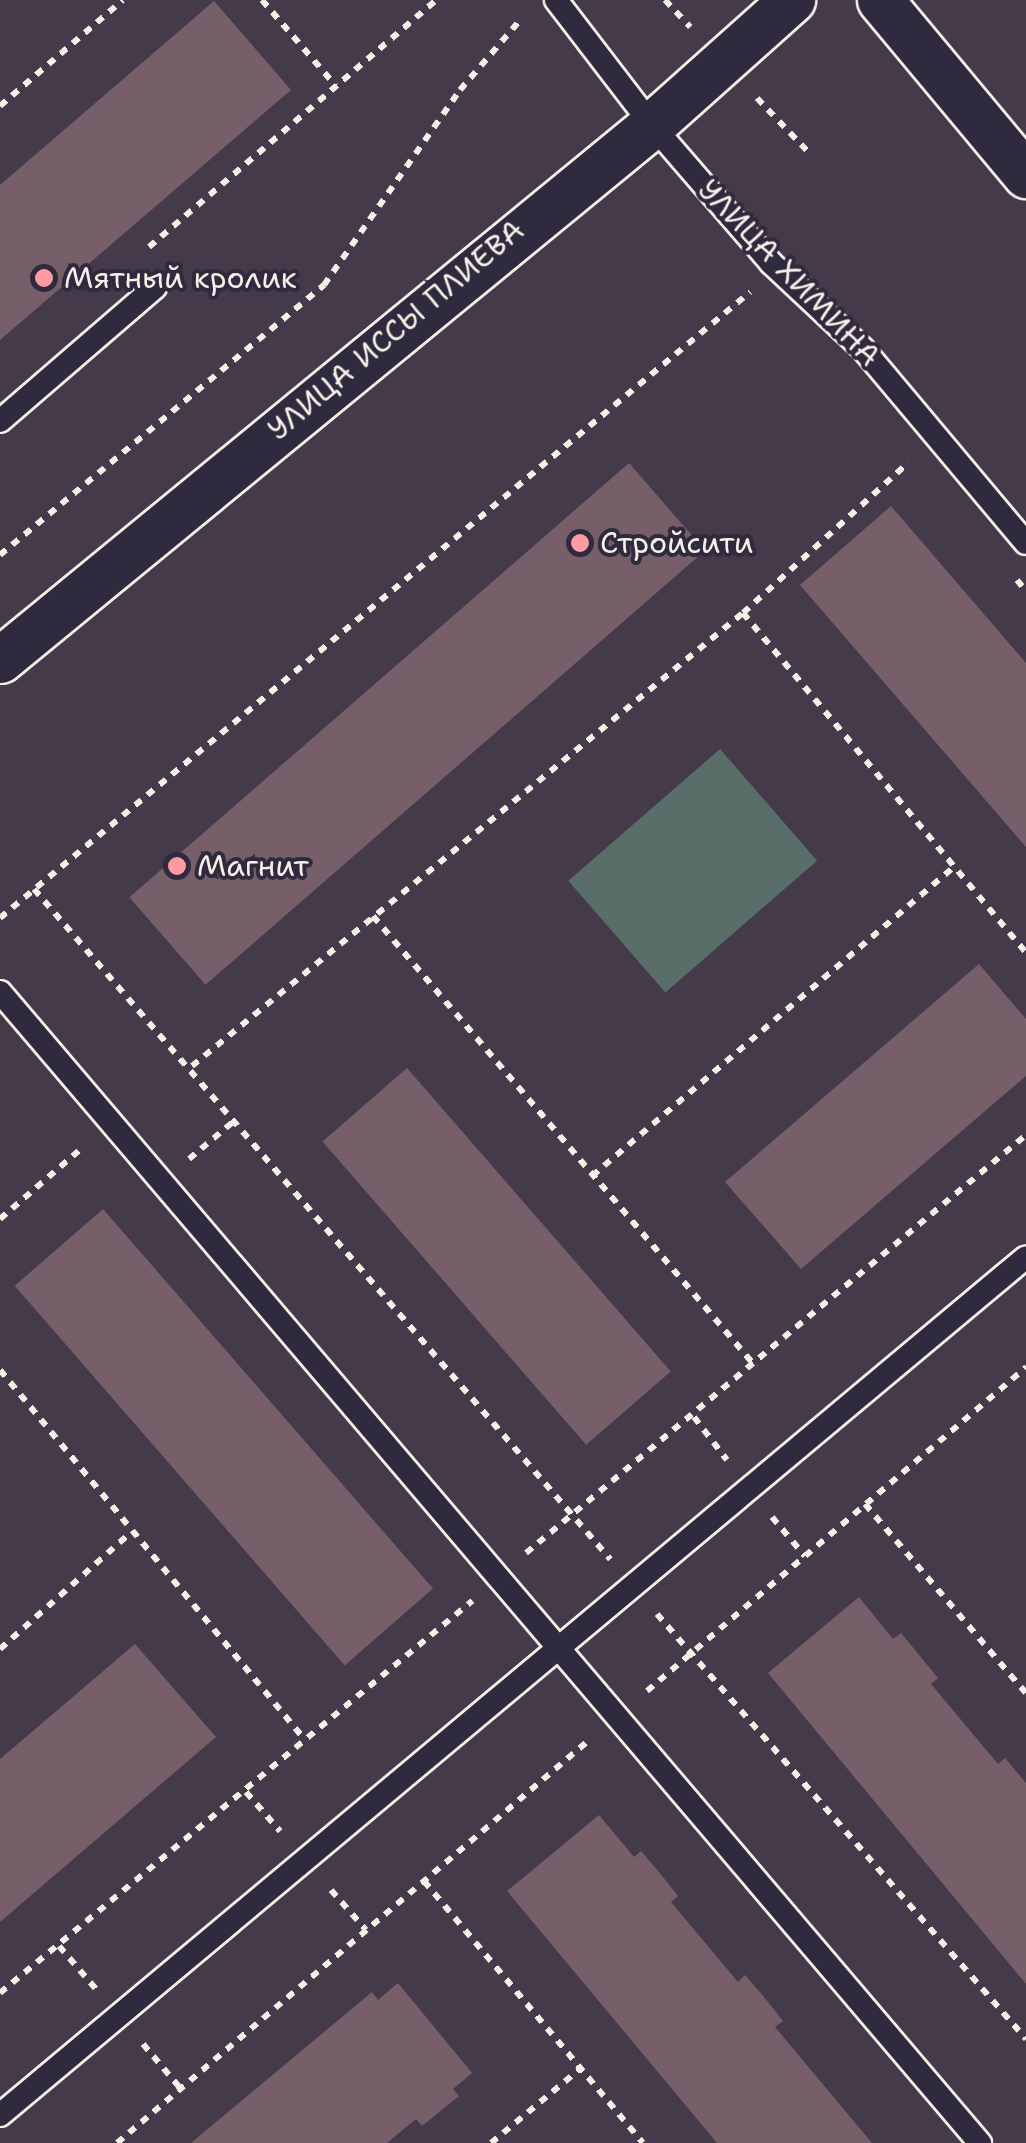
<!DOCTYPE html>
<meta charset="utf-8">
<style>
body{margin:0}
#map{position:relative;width:1026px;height:2143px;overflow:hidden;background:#453a4a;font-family:"Shantell Sans",sans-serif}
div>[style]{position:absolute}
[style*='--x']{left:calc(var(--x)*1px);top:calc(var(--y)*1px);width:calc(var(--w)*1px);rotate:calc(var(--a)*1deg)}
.green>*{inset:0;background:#596e68;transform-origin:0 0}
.building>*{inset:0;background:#775f69;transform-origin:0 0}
.path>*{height:6px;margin-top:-3px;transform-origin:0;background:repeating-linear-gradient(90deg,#f4f1e8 0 8px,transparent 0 16px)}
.roads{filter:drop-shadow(2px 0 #f4f1e8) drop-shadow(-2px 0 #f4f1e8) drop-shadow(0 2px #f4f1e8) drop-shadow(0 -2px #f4f1e8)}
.service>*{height:22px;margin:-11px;padding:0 11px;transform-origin:11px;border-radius:11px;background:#2f2a3d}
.minor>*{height:45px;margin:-22.5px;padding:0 22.5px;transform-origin:22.5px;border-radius:22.5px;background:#2f2a3d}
.dots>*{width:28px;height:28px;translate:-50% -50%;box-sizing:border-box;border:5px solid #2f2a3d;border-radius:50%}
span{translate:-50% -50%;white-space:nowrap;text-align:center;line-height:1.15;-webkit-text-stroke:8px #2f2a3d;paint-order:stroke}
.street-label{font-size:30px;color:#f4f1e8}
.poi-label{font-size:30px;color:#f4f1e8}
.left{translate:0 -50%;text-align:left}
</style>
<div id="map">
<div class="green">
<div style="left:720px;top:749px;width:148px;height:201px;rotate:49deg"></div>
</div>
<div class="building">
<div style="clip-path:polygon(214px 1px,291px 90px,0 340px,0 185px)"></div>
<div style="left:629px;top:463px;width:116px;height:662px;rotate:49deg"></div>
<div style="clip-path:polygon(891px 506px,1026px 663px,1026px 847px,800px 585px)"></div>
<div style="clip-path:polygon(979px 964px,1026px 1019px,1026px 1076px,801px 1269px,725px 1182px)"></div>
<div style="left:407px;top:1068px;width:402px;height:112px;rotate:49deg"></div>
<div style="left:103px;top:1209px;width:503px;height:117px;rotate:49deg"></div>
<div style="clip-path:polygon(859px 1597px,893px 1639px,901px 1633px,938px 1678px,931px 1684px,998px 1764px,1005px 1758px,1026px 1783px,1026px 1984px,768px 1673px)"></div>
<div style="clip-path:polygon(135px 1644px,216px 1737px,0 1922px,0 1759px)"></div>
<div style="clip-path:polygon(599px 1815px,634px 1857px,641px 1851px,659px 1872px,678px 1896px,671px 1902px,738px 1982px,745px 1975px,764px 1997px,783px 2021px,775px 2027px,872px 2143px,717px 2143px,507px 1891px)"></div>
<div style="clip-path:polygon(398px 1983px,472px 2073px,453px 2089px,459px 2096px,422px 2126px,416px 2119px,387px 2143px,191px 2143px,372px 1992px,378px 2000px)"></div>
</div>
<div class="path">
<div style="--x:262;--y:0;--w:113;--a:49.3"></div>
<div style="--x:665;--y:0;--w:37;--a:47"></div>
<div style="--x:757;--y:98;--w:79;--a:46.5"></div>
<div style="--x:0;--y:106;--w:162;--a:-40.8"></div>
<div style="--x:149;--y:247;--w:379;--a:-40.7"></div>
<div style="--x:0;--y:555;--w:422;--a:-39.8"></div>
<div style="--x:324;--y:285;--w:238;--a:-55.1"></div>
<div style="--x:460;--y:90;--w:94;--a:-49.3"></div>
<div style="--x:1017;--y:580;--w:14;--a:51"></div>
<div style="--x:743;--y:613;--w:442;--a:50.2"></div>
<div style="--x:34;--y:889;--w:884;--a:49.31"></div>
<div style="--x:373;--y:916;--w:592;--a:49.66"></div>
<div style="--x:0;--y:918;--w:977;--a:-39.85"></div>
<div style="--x:192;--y:1066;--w:713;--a:-39.43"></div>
<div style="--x:743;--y:613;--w:224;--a:-42.3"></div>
<div style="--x:189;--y:1159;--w:59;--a:-40.2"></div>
<div style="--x:592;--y:1176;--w:477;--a:-40.5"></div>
<div style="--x:0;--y:1219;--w:108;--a:-40.9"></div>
<div style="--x:0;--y:1370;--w:475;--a:50.5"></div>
<div style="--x:694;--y:1417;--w:54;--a:52.5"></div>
<div style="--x:865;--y:1504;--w:248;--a:49.6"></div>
<div style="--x:772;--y:1517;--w:51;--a:49.8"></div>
<div style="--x:526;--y:1553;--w:652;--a:-39.9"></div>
<div style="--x:657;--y:1614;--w:563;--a:49.03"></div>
<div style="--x:0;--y:1649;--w:174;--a:-41.7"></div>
<div style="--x:647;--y:1691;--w:499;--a:-40.5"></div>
<div style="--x:246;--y:1792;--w:52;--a:48.9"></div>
<div style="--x:424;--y:1881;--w:341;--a:50.1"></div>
<div style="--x:331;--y:1890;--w:53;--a:48.8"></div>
<div style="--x:59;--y:1946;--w:57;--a:49.3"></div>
<div style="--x:0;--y:1993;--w:614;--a:-39.71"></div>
<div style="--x:143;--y:2044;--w:59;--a:49.8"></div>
<div style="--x:117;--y:2143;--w:619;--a:-40.48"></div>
<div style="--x:491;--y:2143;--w:117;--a:-39.8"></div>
</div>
<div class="roads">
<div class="service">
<div style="--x:556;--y:0;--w:158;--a:52.5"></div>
<div style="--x:652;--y:125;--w:182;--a:49.2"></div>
<div style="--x:771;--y:263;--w:126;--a:43.1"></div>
<div style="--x:863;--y:349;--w:253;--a:50"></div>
<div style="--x:0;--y:421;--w:205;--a:-40.8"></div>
<div style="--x:0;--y:992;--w:1512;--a:49.59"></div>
<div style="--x:0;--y:2115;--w:1337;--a:-39.9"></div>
</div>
<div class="minor">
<div style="--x:880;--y:0;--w:228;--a:50.2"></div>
<div style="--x:0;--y:660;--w:843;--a:-39.37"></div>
<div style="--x:652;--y:125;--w:188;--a:-41.8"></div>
</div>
</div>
<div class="dots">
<div style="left:44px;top:278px;background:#ff9aa2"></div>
<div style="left:580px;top:543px;background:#ff9aa2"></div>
<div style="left:177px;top:866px;background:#ff9aa2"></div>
</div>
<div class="street-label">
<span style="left:789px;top:273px;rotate:46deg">УЛИЦА ХИМИНА</span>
<span style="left:396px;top:330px;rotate:-40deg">УЛИЦА ИССЫ ПЛИЕВА</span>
</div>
<div class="poi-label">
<span class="left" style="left:64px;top:278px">Мятный кролик</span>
<span class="left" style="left:600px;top:543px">Стройсити</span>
<span class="left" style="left:197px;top:866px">Магнит</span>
</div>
</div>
